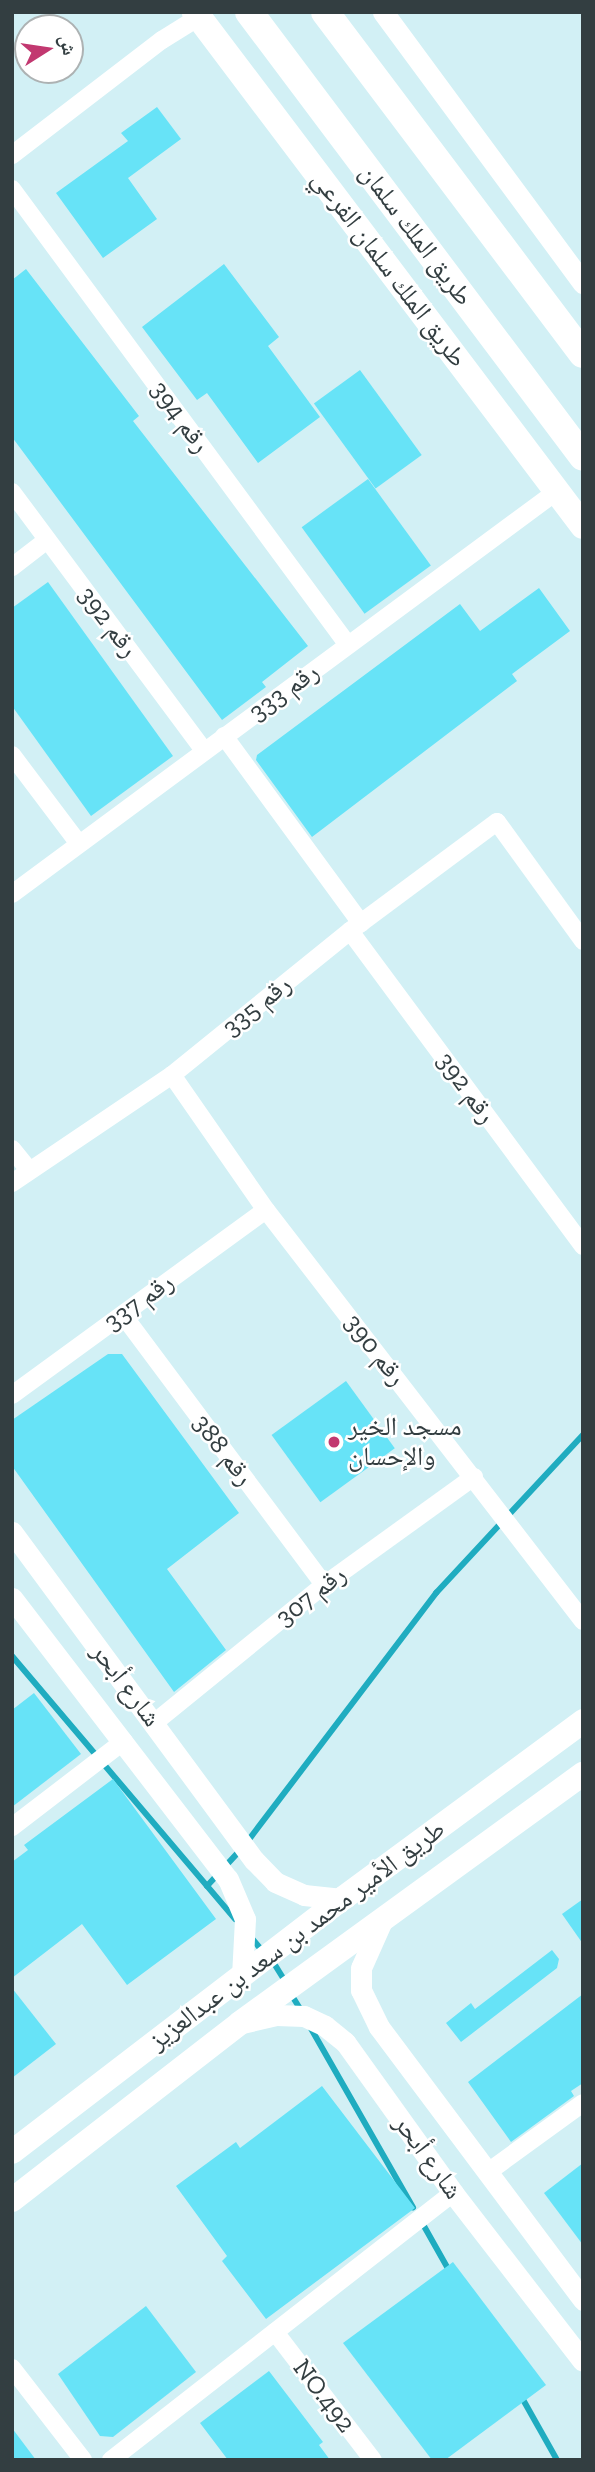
<!DOCTYPE html>
<meta charset="utf-8">
<style>
body{margin:0}
#map{position:relative;width:595px;height:2472px;overflow:hidden;background:#d2f0f5;font-family:"Zilla Slab","Noto Naskh Arabic",serif}
div>[style]{position:absolute}
[style*='--x']{left:calc(var(--x)*1px);top:calc(var(--y)*1px);width:calc(var(--w)*1px);rotate:calc(var(--a)*1deg)}
.stream>*{height:6px;margin:-3px;padding:0 3px;transform-origin:3px;border-radius:3px;background:#1facc0}
.building>*{inset:0;background:#67e3f7;transform-origin:0 0}
.minor>*{height:18px;margin:-9px;padding:0 9px;transform-origin:9px;border-radius:9px;background:#fff}
.tertiary>*{height:21px;margin:-10.5px;padding:0 10.5px;transform-origin:10.5px;border-radius:10.5px;background:#fff}
.secondary>*{height:24px;margin:-12px;padding:0 12px;transform-origin:12px;border-radius:12px;background:#fff}
.primary>*{height:26px;margin:-13px;padding:0 13px;transform-origin:13px;border-radius:13px;background:#fff}
.trunk>*{height:28px;margin:-14px;padding:0 14px;transform-origin:14px;border-radius:14px;background:#fff}
.dots>*{width:19px;height:19px;translate:-50% -50%;box-sizing:border-box;border:4px solid #fff;border-radius:50%}
span{translate:-50% -50%;white-space:nowrap;text-align:center;line-height:1.15;-webkit-text-stroke:5px #fff;paint-order:stroke}
.street-label{font-size:26px;color:#333e41}
.poi-label{font-size:26px;color:#333e41}
.left{translate:0 -50%;text-align:left}
.frame{position:absolute;inset:0;border:14px solid #333e41;pointer-events:none}
.north{position:absolute;left:14px;top:14px;width:70px;height:70px;box-sizing:border-box;background:#fff;border:2px solid #adb2b3;border-radius:50%;rotate:78deg;font-size:19px;font-weight:700;line-height:28px;text-align:center;color:#333e41}
.north::after{content:'';display:block;margin:auto;width:24px;height:32px;background:#c23870;clip-path:polygon(50% 0,100% 100%,50% 72%,0 100%)}
</style>
<div id="map">
<div class="stream">
<div style="--x:12;--y:1656;--w:345;--a:49.7"></div>
<div style="--x:207;--y:1886;--w:54;--a:-47.2"></div>
<div style="--x:244;--y:1846;--w:318;--a:-52.8"></div>
<div style="--x:436;--y:1593;--w:216;--a:-47.1"></div>
<div style="--x:249;--y:1935;--w:17;--a:50"></div>
<div style="--x:275;--y:1965;--w:15;--a:58"></div>
<div style="--x:294;--y:1999;--w:15;--a:58"></div>
<div style="--x:309;--y:2025;--w:210;--a:60.3"></div>
<div style="--x:420;--y:2219;--w:63;--a:60.6"></div>
<div style="--x:521;--y:2396;--w:73;--a:60.6"></div>
</div>
<div class="building">
<div style="clip-path:polygon(157px 107px,181px 139px,128px 178px,157px 219px,103px 258px,56px 193px,128px 141px,121px 133px)"></div>
<div style="clip-path:polygon(224px 264px,279px 337px,268px 346px,320px 417px,258px 463px,207px 393px,197px 400px,142px 327px)"></div>
<div style="clip-path:polygon(26px 269px,139px 416px,133px 421px,308px 646px,262px 682px,266px 687px,222px 720px,12px 437px,12px 280px)"></div>
<div style="left:360px;top:370px;width:105px;height:57px;rotate:54deg"></div>
<div style="left:368px;top:479px;width:107px;height:82px;rotate:54deg"></div>
<div style="clip-path:polygon(48px 582px,173px 756px,91px 816px,12px 706px,12px 608px)"></div>
<div style="clip-path:polygon(539px 588px,570px 631px,512px 674px,517px 681px,312px 837px,256px 760px,257px 755px,460px 604px,480px 631px)"></div>
<div style="clip-path:polygon(108px 1354px,122px 1354px,239px 1513px,167px 1569px,226px 1650px,174px 1692px,12px 1466px,12px 1420px)"></div>
<div style="left:346px;top:1381px;width:83px;height:92px;rotate:54deg"></div>
<div style="clip-path:polygon(34px 1693px,81px 1754px,12px 1807px,12px 1710px)"></div>
<div style="clip-path:polygon(113px 1779px,216px 1919px,127px 1985px,82px 1924px,12px 1978px,12px 1862px,28px 1850px,24px 1845px)"></div>
<div style="clip-path:polygon(583px 1899px,583px 1944px,562px 1914px)"></div>
<div style="clip-path:polygon(552px 1950px,559px 1959px,557px 1968px,461px 2042px,446px 2023px,471px 2003px,475px 2009px)"></div>
<div style="clip-path:polygon(12px 1988px,56px 2044px,12px 2078px)"></div>
<div style="clip-path:polygon(583px 1994px,583px 2083px,571px 2091px,574px 2096px,511px 2142px,468px 2082px)"></div>
<div style="clip-path:polygon(322px 2086px,415px 2208px,266px 2319px,222px 2261px,227px 2256px,176px 2186px,236px 2142px,240px 2148px)"></div>
<div style="clip-path:polygon(583px 2163px,583px 2245px,544px 2193px)"></div>
<div style="clip-path:polygon(453px 2262px,546px 2385px,445px 2460px,432px 2460px,343px 2343px)"></div>
<div style="clip-path:polygon(146px 2306px,196px 2372px,113px 2437px,100px 2436px,58px 2374px)"></div>
<div style="clip-path:polygon(269px 2371px,323px 2442px,319px 2445px,330px 2460px,228px 2460px,200px 2423px)"></div>
<div style="clip-path:polygon(12px 2428px,36px 2460px,12px 2460px)"></div>
</div>
<div class="minor">
<div style="--x:12;--y:155;--w:189;--a:-37.5"></div>
<div style="--x:162;--y:40;--w:44;--a:-31.9"></div>
<div style="--x:12;--y:189;--w:566;--a:53.62"></div>
<div style="--x:12;--y:492;--w:322;--a:53.4"></div>
<div style="--x:12;--y:567;--w:44;--a:-37.6"></div>
<div style="--x:224;--y:736;--w:232;--a:53.8"></div>
<div style="--x:12;--y:755;--w:111;--a:53"></div>
<div style="--x:12;--y:894;--w:678;--a:-36.48"></div>
<div style="--x:350;--y:931;--w:392;--a:53.5"></div>
<div style="--x:172;--y:1075;--w:165;--a:55.2"></div>
<div style="--x:266;--y:1210;--w:519;--a:52.36"></div>
<div style="--x:12;--y:1149;--w:27;--a:51"></div>
<div style="--x:12;--y:1183;--w:193;--a:-34"></div>
<div style="--x:172;--y:1075;--w:229;--a:-39"></div>
<div style="--x:350;--y:931;--w:183;--a:-36.6"></div>
<div style="--x:497;--y:822;--w:147;--a:54.1"></div>
<div style="--x:123;--y:1315;--w:337;--a:53.3"></div>
<div style="--x:12;--y:1395;--w:314;--a:-36.1"></div>
<div style="--x:154;--y:1723;--w:219;--a:-39.1"></div>
<div style="--x:324;--y:1585;--w:185;--a:-35.8"></div>
<div style="--x:12;--y:1827;--w:141;--a:-37.5"></div>
<div style="--x:488;--y:2172;--w:117;--a:-36"></div>
<div style="--x:275;--y:2332;--w:161;--a:52.6"></div>
<div style="--x:12;--y:2368;--w:116;--a:52.3"></div>
<div style="--x:111;--y:2460;--w:434;--a:-38"></div>
</div>
<div class="tertiary">
<div style="--x:383;--y:12;--w:337;--a:53.6"></div>
<div style="--x:12;--y:1532;--w:408;--a:53.6"></div>
<div style="--x:254;--y:1860;--w:30;--a:46"></div>
<div style="--x:275;--y:1882;--w:32;--a:24"></div>
<div style="--x:304;--y:1895;--w:38;--a:6"></div>
<div style="--x:12;--y:1598;--w:354;--a:52.5"></div>
<div style="--x:228;--y:1879;--w:43;--a:67"></div>
<div style="--x:245;--y:1919;--w:57;--a:93"></div>
<div style="--x:381;--y:1923;--w:49;--a:114"></div>
<div style="--x:361;--y:1968;--w:22;--a:90"></div>
<div style="--x:361;--y:1990;--w:41;--a:64.1"></div>
<div style="--x:379;--y:2027;--w:341;--a:53.2"></div>
<div style="--x:242;--y:2023;--w:35;--a:-13"></div>
<div style="--x:276;--y:2015;--w:28;--a:2"></div>
<div style="--x:304;--y:2016;--w:23;--a:25"></div>
<div style="--x:325;--y:2026;--w:26;--a:39"></div>
<div style="--x:345;--y:2042;--w:186;--a:54.4"></div>
<div style="--x:453;--y:2193;--w:212;--a:52.3"></div>
</div>
<div class="secondary">
<div style="--x:12;--y:2152;--w:416;--a:-37.5"></div>
<div style="--x:342;--y:1899;--w:300;--a:-36.4"></div>
<div style="--x:12;--y:2200;--w:289;--a:-37.8"></div>
<div style="--x:240;--y:2023;--w:424;--a:-36"></div>
</div>
<div class="primary">
<div style="--x:195;--y:12;--w:644;--a:52.95"></div>
</div>
<div class="trunk">
<div style="--x:196;--y:12;--w:6;--a:59"></div>
<div style="--x:249;--y:12;--w:556;--a:53.11"></div>
<div style="--x:325;--y:12;--w:428;--a:53"></div>
</div>
<div class="dots">
<div style="left:334px;top:1442px;background:#c23870"></div>
</div>
<div class="street-label">
<span style="left:416px;top:235px;rotate:53deg">طريق الملك سلمان</span>
<span style="left:389px;top:269px;rotate:53deg">طريق الملك سلمان الفرعي</span>
<span style="left:180px;top:417px;rotate:54deg">رقم 394</span>
<span style="left:108px;top:622px;rotate:53deg">رقم 392</span>
<span style="left:284px;top:692px;rotate:-36deg">رقم 333</span>
<span style="left:257px;top:1006px;rotate:-39deg">رقم 335</span>
<span style="left:466px;top:1088px;rotate:54deg">رقم 392</span>
<span style="left:139px;top:1302px;rotate:-36deg">رقم 337</span>
<span style="left:375px;top:1350px;rotate:52deg">رقم 390</span>
<span style="left:223px;top:1450px;rotate:53deg">رقم 388</span>
<span style="left:311px;top:1596px;rotate:-38deg">رقم 307</span>
<span style="left:126px;top:1685px;rotate:53deg">شارع أبحر</span>
<span style="left:297px;top:1935px;rotate:-37deg">طريق الأمير محمد بن سعد بن عبدالعزيز</span>
<span style="left:428px;top:2157px;rotate:54deg">شارع أبحر</span>
<span style="left:324px;top:2396px;rotate:53deg">NO.492</span>
</div>
<div class="poi-label">
<span class="left" style="left:348px;top:1442px">مسجد الخير<br>والإحسان</span>
</div>
<div class="frame"></div>
<div class="north">ش</div>
</div>
